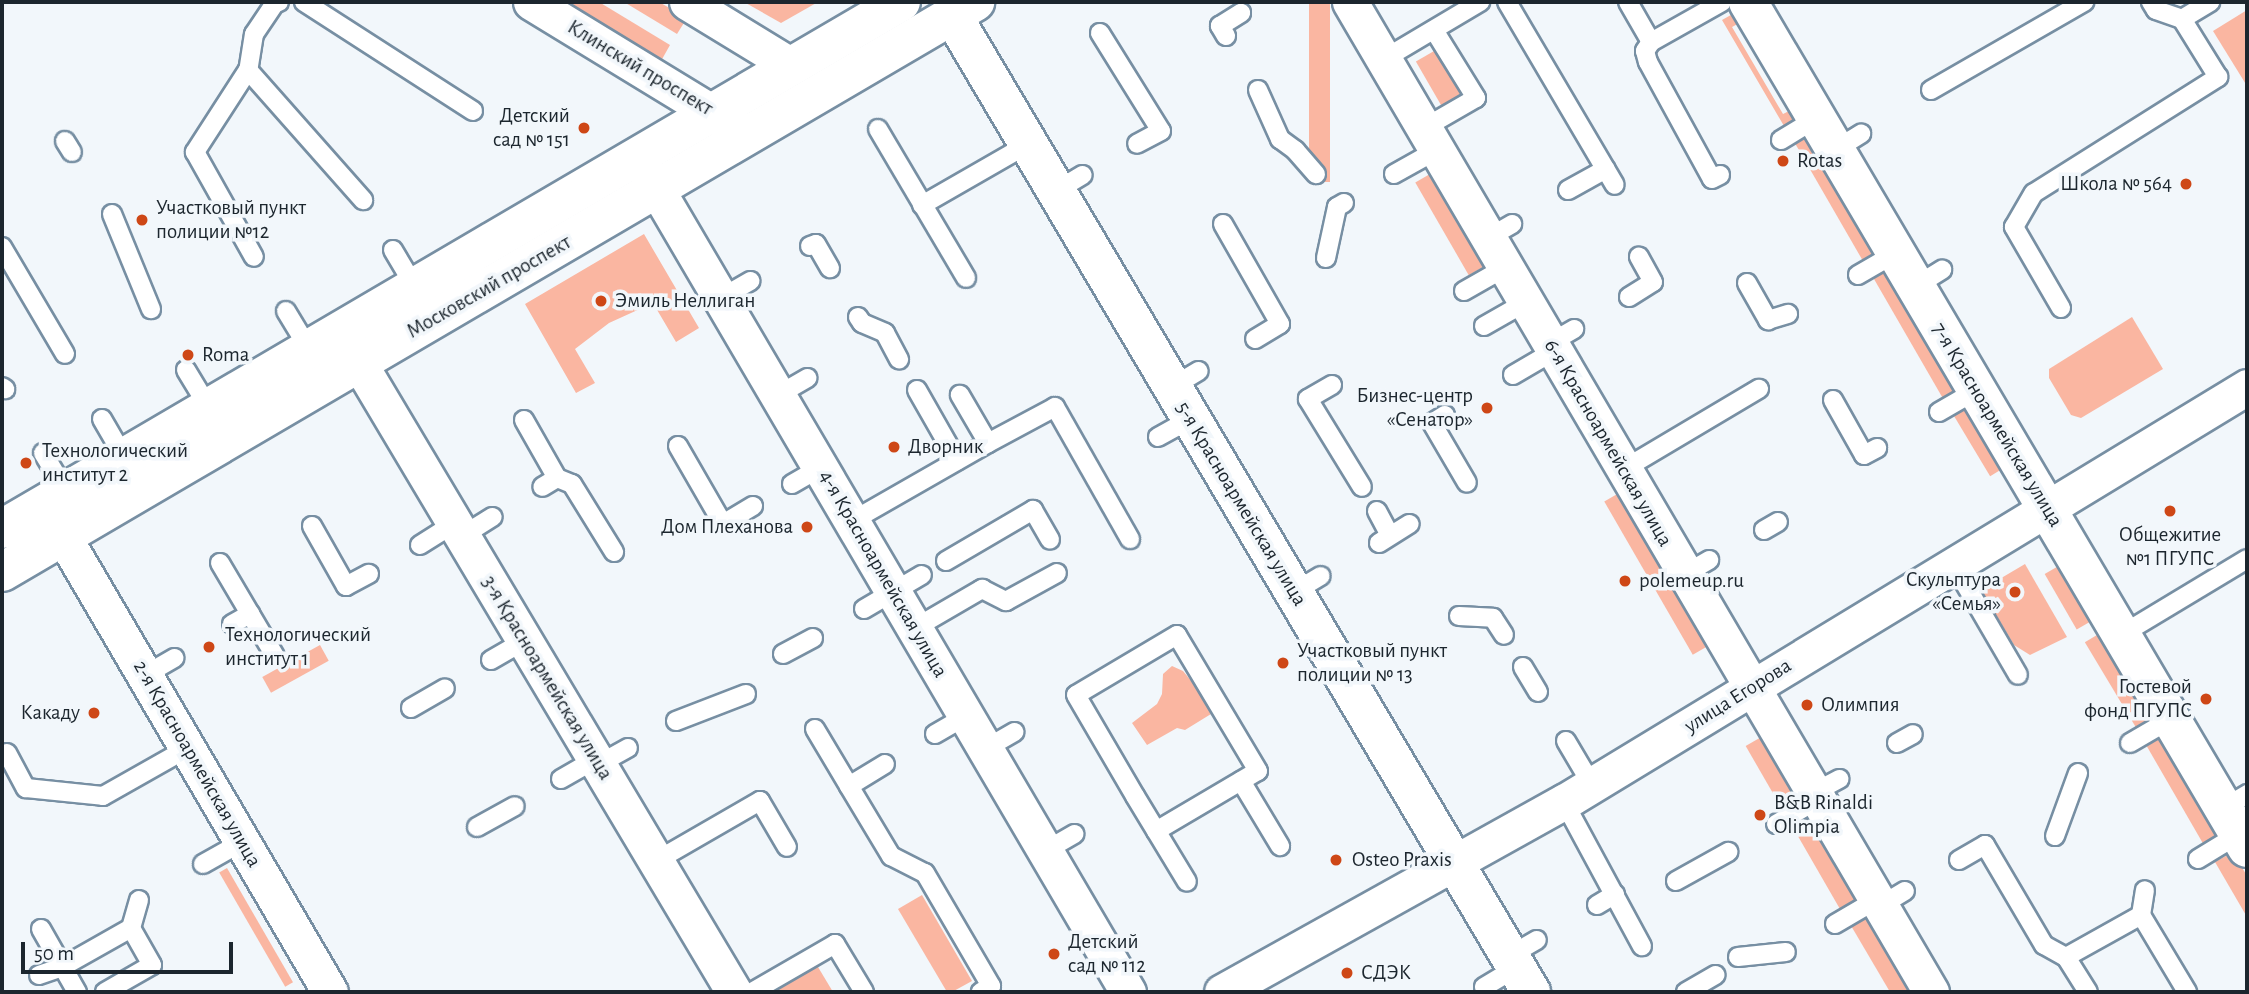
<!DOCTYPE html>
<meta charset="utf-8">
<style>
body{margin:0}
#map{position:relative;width:2249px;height:994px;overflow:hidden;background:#f2f7fb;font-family:"Alegreya Sans",sans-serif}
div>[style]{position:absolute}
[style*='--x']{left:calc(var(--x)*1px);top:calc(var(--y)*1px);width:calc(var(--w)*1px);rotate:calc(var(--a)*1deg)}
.green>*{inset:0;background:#fab6a1;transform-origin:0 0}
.roads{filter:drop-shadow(2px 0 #778fa3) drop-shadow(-2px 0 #778fa3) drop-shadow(0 2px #778fa3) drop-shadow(0 -2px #778fa3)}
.lane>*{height:18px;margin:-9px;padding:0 9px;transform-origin:9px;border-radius:9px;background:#fff}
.street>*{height:35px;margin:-17.5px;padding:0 17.5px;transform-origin:17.5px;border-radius:17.5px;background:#fff}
.secondary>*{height:38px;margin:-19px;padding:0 19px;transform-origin:19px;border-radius:19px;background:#fff}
.primary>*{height:38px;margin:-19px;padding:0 19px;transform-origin:19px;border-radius:19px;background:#fff}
.dots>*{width:19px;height:19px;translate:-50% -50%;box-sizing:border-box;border:4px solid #f2f7fb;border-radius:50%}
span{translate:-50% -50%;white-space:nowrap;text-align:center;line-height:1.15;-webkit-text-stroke:7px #f2f7fb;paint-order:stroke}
.street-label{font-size:21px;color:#1c262e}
.poi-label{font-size:21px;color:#1c262e}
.right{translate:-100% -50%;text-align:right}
.left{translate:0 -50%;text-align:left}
.frame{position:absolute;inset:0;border:4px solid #1c262e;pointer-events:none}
.scale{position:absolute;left:21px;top:942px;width:212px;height:32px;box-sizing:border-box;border:4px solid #1c262e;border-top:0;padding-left:9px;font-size:21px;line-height:24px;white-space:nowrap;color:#1c262e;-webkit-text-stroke:5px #f2f7fb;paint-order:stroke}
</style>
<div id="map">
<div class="green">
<div style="clip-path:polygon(562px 2px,599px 2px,670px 45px,661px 61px)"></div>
<div style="clip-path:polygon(624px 2px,659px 2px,687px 18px,677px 34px)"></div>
<div style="clip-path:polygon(744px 2px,818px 2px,781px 23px)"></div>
<div style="left:1309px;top:2px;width:21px;height:180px"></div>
<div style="clip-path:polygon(2247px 10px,2247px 86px,2213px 31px)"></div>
<div style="clip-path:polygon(1738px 11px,1743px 21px,1732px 27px,1783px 114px,1795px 108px,1800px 117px,1784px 126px,1722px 20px)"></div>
<div style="left:1441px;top:47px;width:56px;height:29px;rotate:60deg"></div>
<div style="left:1811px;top:135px;width:134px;height:18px;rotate:60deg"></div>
<div style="left:1430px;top:174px;width:107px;height:17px;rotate:60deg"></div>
<div style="clip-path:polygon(644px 234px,699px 328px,676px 342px,653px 303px,609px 323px,575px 349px,595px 383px,576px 393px,525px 304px)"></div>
<div style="left:1889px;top:269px;width:138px;height:18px;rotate:60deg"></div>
<div style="clip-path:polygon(2132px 317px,2163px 369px,2081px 418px,2071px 415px,2049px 378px,2049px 369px)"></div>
<div style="left:1969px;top:406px;width:71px;height:18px;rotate:59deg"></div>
<div style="left:1619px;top:493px;width:177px;height:17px;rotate:60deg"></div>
<div style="clip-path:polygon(2025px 564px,2067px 637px,2030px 655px,2014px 645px,1981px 590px)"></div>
<div style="left:2062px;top:564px;width:64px;height:20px;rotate:60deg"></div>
<div style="left:2102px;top:632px;width:99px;height:20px;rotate:59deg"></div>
<div style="left:320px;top:645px;width:18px;height:66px;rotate:61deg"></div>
<div style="clip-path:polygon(1172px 666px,1183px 671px,1198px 689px,1211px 714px,1185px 730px,1177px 728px,1147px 745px,1132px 723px,1157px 704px,1162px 694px,1163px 674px)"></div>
<div style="left:1763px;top:736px;width:73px;height:20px;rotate:60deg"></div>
<div style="left:2164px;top:736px;width:113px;height:20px;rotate:60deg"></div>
<div style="left:1810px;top:815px;width:96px;height:21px;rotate:60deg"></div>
<div style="clip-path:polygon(2233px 852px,2247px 876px,2247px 917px,2215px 862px)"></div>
<div style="left:227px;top:868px;width:132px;height:9px;rotate:60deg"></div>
<div style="clip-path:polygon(922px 895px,972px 981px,952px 992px,947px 992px,898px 909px)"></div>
<div style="clip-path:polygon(1867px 913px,1914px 992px,1890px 992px,1850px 924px)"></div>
<div style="clip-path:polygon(815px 962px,833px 992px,772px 992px,769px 988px)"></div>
</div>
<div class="roads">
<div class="lane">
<div style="--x:279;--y:2;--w:4;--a:166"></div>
<div style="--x:275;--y:3;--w:37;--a:124"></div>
<div style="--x:254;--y:34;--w:36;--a:99"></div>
<div style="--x:248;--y:70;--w:174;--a:48.5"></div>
<div style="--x:304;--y:2;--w:201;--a:32.8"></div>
<div style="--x:1507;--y:2;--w:212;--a:59.5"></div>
<div style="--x:1628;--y:2;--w:46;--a:60.1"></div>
<div style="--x:1651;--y:42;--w:81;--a:-29.4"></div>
<div style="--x:2151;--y:2;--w:9;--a:58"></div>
<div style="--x:2156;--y:10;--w:28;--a:19"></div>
<div style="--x:1100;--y:33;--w:115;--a:58.1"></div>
<div style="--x:1161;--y:131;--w:27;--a:152"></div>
<div style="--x:1226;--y:36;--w:12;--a:-121"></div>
<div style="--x:1220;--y:26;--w:25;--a:-32"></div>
<div style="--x:1651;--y:42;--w:11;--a:124"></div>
<div style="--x:1645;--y:51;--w:11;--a:75"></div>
<div style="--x:1648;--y:62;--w:133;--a:61.3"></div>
<div style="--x:1712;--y:179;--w:9;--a:-27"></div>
<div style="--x:1384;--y:59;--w:112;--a:-30.7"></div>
<div style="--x:248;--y:70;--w:98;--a:122.9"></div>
<div style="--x:195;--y:152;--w:120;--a:60.7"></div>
<div style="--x:1258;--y:90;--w:54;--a:65.8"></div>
<div style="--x:1280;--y:139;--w:19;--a:36"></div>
<div style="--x:1295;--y:150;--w:32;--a:49"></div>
<div style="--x:1931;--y:90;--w:177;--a:-29.9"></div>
<div style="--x:1424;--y:128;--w:60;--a:-30"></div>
<div style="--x:1476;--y:98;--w:80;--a:-121.7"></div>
<div style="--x:878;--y:129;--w:173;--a:59.4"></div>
<div style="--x:1781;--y:140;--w:42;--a:-31.4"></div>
<div style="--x:65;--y:141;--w:13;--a:58"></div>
<div style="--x:1835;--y:150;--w:31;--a:-32"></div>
<div style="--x:1394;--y:174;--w:49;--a:-29.2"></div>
<div style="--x:1568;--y:190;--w:43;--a:-28.9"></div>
<div style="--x:1056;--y:191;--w:31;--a:-31"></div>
<div style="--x:922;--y:205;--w:122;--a:-29.9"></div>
<div style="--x:112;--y:214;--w:103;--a:67.7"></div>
<div style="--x:1223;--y:224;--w:115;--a:60.3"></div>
<div style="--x:1280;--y:324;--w:29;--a:149"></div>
<div style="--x:1488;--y:238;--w:28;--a:-30"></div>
<div style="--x:810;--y:246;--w:6;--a:-18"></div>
<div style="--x:816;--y:244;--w:28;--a:60"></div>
<div style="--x:2;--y:247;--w:124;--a:59.5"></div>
<div style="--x:393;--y:250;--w:43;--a:59.3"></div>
<div style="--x:1326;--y:258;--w:52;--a:-77.8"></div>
<div style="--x:1337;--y:207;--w:8;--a:-30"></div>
<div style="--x:1858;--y:275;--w:44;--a:-30.1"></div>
<div style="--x:1747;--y:283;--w:43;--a:60.4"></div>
<div style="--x:1768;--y:320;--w:21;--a:-17"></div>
<div style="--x:1916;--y:286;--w:31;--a:-32"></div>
<div style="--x:1464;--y:291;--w:48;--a:-29.7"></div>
<div style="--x:1629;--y:297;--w:28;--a:-32"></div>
<div style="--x:1653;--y:282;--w:29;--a:-119"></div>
<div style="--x:721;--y:298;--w:34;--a:-30"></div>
<div style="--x:2061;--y:308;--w:94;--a:-120.1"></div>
<div style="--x:2014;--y:227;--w:39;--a:-60"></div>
<div style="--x:2034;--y:193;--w:218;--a:-32.2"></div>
<div style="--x:2218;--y:77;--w:68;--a:-121.8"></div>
<div style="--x:2182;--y:19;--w:33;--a:-31"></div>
<div style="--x:286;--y:311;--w:44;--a:58.8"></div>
<div style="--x:858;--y:317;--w:7;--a:56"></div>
<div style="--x:862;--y:323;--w:25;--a:23"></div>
<div style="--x:885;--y:333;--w:30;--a:62"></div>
<div style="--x:1484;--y:326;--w:48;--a:-29.7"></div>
<div style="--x:1550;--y:343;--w:28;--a:-30"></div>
<div style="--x:186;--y:370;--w:44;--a:58.8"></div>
<div style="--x:1513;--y:375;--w:48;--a:-30.3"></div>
<div style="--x:1332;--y:385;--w:28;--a:150"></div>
<div style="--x:1308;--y:399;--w:103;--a:58.5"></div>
<div style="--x:2;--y:387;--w:4;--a:34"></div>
<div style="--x:1172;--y:387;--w:31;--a:-31"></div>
<div style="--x:917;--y:390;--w:81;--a:60.3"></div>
<div style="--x:778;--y:395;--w:34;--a:-30"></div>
<div style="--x:1833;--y:400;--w:63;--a:60.6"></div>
<div style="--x:1864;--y:455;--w:15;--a:-28"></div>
<div style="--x:1939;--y:412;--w:44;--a:-30.1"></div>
<div style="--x:1445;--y:415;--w:15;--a:148"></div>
<div style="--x:1432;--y:423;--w:69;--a:59.7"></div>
<div style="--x:102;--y:419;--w:44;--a:59.9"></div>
<div style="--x:524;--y:420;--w:67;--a:60.4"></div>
<div style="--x:557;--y:478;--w:17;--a:149"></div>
<div style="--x:1158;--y:437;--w:38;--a:-29"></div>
<div style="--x:988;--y:443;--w:76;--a:-28.2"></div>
<div style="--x:1055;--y:407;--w:152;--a:60.4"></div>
<div style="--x:678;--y:446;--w:90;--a:60"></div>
<div style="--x:723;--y:524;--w:35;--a:-31"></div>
<div style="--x:43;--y:453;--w:44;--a:58.8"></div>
<div style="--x:1624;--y:469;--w:157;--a:-30.7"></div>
<div style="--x:557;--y:478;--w:16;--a:22"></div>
<div style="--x:572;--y:484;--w:80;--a:58.3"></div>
<div style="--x:792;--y:484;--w:34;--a:-30"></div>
<div style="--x:1377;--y:511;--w:27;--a:62"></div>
<div style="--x:852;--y:521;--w:157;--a:-29.8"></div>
<div style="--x:988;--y:443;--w:56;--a:-120.3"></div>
<div style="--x:312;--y:526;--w:69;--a:60.5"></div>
<div style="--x:346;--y:586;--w:26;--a:-28"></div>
<div style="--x:1764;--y:530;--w:16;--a:-30"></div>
<div style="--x:462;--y:536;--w:36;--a:-32"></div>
<div style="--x:1379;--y:543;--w:36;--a:-32"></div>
<div style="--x:420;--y:545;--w:41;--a:-32.2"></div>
<div style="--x:946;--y:561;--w:101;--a:-30.4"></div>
<div style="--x:1033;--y:510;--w:34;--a:60"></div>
<div style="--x:220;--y:563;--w:108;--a:59.4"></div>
<div style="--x:1954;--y:565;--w:127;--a:59.8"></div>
<div style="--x:1685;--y:574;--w:28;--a:-30"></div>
<div style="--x:1294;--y:592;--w:31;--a:-31"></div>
<div style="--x:864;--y:609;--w:67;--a:-30.4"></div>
<div style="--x:1459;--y:616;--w:34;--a:3"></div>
<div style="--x:1493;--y:618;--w:20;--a:57"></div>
<div style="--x:232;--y:624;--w:21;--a:-29"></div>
<div style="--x:915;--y:628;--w:78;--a:-30.2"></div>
<div style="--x:982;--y:589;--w:27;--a:27"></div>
<div style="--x:1006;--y:601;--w:58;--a:-28.8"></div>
<div style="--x:2121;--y:635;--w:147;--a:-31.1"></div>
<div style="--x:783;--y:654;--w:34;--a:-28"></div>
<div style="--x:491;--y:660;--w:39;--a:-30"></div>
<div style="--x:1523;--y:667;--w:29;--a:59"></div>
<div style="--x:145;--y:675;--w:34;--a:-30"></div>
<div style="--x:411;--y:708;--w:39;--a:-30"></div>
<div style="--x:676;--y:721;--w:75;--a:-21.1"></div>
<div style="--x:815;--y:729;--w:66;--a:59.2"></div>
<div style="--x:849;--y:786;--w:42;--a:-31.4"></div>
<div style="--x:935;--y:734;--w:36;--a:-30"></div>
<div style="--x:1566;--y:741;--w:51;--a:59.4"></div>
<div style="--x:1897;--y:743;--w:18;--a:-29"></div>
<div style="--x:2130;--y:743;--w:48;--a:-30.3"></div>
<div style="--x:985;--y:749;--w:34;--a:-30"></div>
<div style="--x:7;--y:753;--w:40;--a:62"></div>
<div style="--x:26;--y:788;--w:77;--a:5.9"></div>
<div style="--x:103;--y:796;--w:98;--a:-29.5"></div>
<div style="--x:599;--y:764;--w:33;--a:-29"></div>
<div style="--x:561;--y:779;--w:40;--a:-29.7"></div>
<div style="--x:1241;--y:781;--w:76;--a:59"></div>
<div style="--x:849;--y:786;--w:82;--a:59"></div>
<div style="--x:891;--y:856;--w:38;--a:27"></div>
<div style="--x:925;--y:873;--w:131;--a:59.7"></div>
<div style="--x:991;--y:986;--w:12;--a:149"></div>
<div style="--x:1813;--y:793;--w:30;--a:-28"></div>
<div style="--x:1564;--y:802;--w:164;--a:61.6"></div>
<div style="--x:2224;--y:808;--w:27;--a:-31"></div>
<div style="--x:1776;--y:824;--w:48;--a:-30.3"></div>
<div style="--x:477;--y:827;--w:43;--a:-28.9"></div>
<div style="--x:1156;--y:831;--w:118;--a:-30.5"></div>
<div style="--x:1258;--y:771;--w:158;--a:-120.8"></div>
<div style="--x:1177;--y:635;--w:117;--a:149.3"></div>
<div style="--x:1076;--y:695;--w:117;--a:59.7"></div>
<div style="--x:1135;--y:796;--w:100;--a:58.8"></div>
<div style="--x:2055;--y:836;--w:67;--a:-69.9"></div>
<div style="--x:1045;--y:851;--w:34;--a:-30"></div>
<div style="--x:2198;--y:859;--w:48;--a:-31.4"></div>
<div style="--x:1959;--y:860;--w:30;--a:-30"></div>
<div style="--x:1985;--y:845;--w:116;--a:59.5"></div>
<div style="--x:2044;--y:945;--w:25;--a:29"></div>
<div style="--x:2066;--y:957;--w:86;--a:-29.2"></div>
<div style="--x:2141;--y:915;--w:25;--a:-81"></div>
<div style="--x:656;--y:861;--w:120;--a:-30"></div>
<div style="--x:760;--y:801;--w:53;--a:59.6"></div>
<div style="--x:203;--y:864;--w:45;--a:-29.4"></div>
<div style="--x:1676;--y:881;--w:60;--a:-29.1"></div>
<div style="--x:1597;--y:905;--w:21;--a:-31"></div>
<div style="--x:1880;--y:906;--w:29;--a:-31"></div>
<div style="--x:2141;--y:915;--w:90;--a:59.1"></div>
<div style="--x:1835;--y:924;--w:48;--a:-30.3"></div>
<div style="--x:41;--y:929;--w:73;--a:60.3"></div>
<div style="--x:1509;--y:956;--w:32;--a:-30"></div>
<div style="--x:1738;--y:957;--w:48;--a:-5.9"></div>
<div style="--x:2066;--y:957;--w:41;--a:57.8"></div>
<div style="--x:39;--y:975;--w:24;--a:-19"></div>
<div style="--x:62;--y:967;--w:79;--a:-29.5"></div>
<div style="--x:1484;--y:987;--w:37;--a:-31"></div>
<div style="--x:105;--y:992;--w:54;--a:-29.9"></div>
<div style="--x:152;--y:965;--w:43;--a:-119.6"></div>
<div style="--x:131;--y:928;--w:29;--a:-74"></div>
<div style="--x:752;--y:992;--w:96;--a:-30"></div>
<div style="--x:835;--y:944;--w:56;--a:58.9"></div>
<div style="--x:1686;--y:992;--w:34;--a:-30"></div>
</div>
<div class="street">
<div style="--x:531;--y:2;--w:238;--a:31.4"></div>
<div style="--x:687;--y:2;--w:123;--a:31.4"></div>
<div style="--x:1350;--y:2;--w:1148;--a:59.59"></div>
<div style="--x:643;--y:166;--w:958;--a:59.58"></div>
<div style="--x:359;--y:363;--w:732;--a:59.2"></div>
<div style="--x:63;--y:536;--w:528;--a:59.65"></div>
<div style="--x:1222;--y:992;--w:391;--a:-29.1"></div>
<div style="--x:1564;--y:802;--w:799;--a:-31.28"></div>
</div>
<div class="secondary">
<div style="--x:1748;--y:2;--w:982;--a:59.47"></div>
<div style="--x:952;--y:15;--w:1136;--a:59.35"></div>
</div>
<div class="primary">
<div style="--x:2;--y:529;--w:1042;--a:-30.38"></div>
<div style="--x:2;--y:572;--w:1128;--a:-30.36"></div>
</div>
</div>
<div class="dots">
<div style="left:584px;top:128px;background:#ce4716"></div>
<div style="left:1783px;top:161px;background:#ce4716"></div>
<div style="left:2186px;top:184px;background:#ce4716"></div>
<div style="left:142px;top:220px;background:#ce4716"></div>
<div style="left:601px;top:301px;background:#ce4716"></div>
<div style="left:188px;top:355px;background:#ce4716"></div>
<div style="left:1487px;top:408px;background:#ce4716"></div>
<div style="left:894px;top:447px;background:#ce4716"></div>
<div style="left:26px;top:463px;background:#ce4716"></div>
<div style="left:2170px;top:511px;background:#ce4716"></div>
<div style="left:807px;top:527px;background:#ce4716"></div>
<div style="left:1625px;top:581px;background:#ce4716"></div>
<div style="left:2015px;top:592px;background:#ce4716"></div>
<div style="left:209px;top:647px;background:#ce4716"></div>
<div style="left:1283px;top:663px;background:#ce4716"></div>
<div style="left:2206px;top:699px;background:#ce4716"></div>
<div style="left:1807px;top:705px;background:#ce4716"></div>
<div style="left:94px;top:713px;background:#ce4716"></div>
<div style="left:1760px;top:815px;background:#ce4716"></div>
<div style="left:1336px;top:860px;background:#ce4716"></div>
<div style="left:1054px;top:954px;background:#ce4716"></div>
<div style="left:1347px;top:973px;background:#ce4716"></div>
</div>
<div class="street-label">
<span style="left:640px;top:68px;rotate:31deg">Клинский проспект</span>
<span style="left:489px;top:287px;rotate:-30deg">Московский проспект</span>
<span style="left:1997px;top:425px;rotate:59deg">7-я Красноармейская улица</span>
<span style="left:1608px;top:443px;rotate:60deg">6-я Красноармейская улица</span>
<span style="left:1241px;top:504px;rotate:59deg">5-я Красноармейская улица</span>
<span style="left:883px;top:574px;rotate:60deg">4-я Красноармейская улица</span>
<span style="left:547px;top:678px;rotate:59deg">3-я Красноармейская улица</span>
<span style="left:1738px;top:696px;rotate:-32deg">улица Егорова</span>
<span style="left:197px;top:764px;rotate:60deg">2-я Красноармейская улица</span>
</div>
<div class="poi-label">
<span class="right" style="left:570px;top:128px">Детский<br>сад № 151</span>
<span class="left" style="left:1797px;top:161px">Rotas</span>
<span class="right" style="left:2172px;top:184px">Школа № 564</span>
<span class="left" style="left:156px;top:220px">Участковый пункт<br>полиции №12</span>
<span class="left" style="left:615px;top:301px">Эмиль Неллиган</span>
<span class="left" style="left:202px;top:355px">Roma</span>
<span class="right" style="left:1473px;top:408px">Бизнес-центр<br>«Сенатор»</span>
<span class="left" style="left:908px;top:447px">Дворник</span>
<span class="left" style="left:42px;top:463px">Технологический<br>институт 2</span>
<span class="right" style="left:793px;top:527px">Дом Плеханова</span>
<span style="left:2170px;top:547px">Общежитие<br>№1 ПГУПС</span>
<span class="right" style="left:2001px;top:592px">Скульптура<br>«Семья»</span>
<span class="left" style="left:1639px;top:581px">polemeup.ru</span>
<span class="left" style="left:225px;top:647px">Технологический<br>институт 1</span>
<span class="left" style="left:1297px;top:663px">Участковый пункт<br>полиции № 13</span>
<span class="right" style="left:2192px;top:699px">Гостевой<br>фонд ПГУПС</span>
<span class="left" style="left:1821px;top:705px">Олимпия</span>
<span class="right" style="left:80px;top:713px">Какаду</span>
<span class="left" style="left:1774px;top:815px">B&amp;B Rinaldi<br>Olimpia</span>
<span class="left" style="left:1352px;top:860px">Osteo Praxis</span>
<span class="left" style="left:1068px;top:954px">Детский<br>сад № 112</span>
<span class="left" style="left:1361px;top:973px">СДЭК</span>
</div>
<div class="frame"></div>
<div class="scale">50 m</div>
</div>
